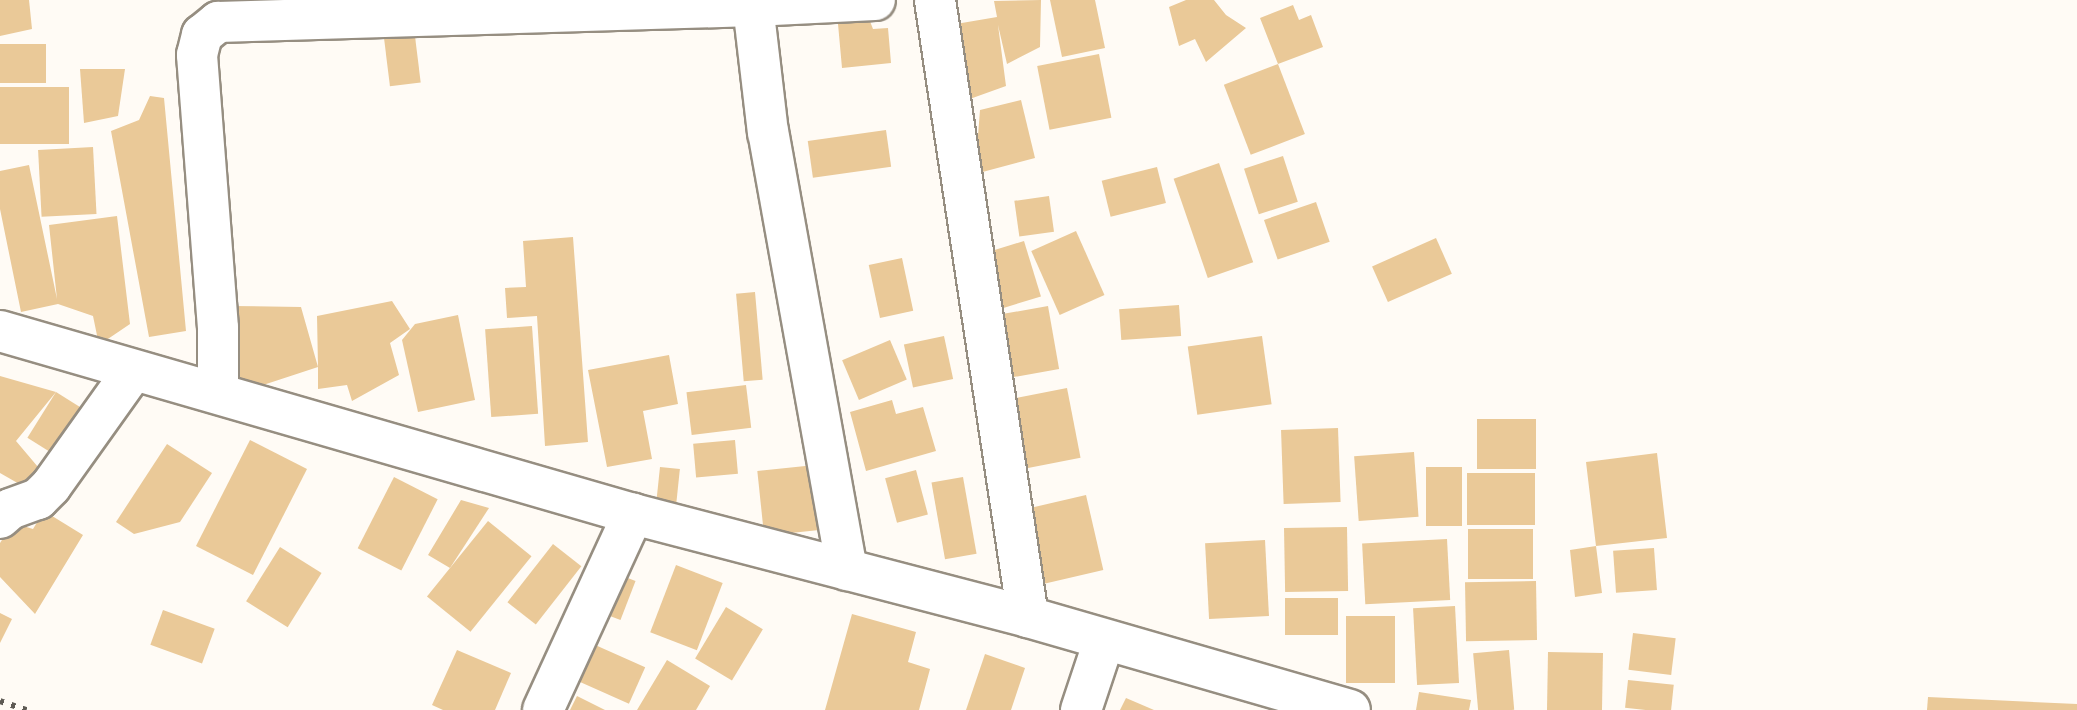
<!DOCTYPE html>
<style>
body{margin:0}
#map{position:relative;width:2077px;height:710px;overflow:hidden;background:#fffbf5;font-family:Montserrat,sans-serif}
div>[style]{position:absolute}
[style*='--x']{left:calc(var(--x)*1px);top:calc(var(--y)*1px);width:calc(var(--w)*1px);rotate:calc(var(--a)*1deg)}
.building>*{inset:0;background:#eac998;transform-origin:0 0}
.roads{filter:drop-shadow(2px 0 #968e81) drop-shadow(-2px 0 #968e81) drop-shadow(0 2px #968e81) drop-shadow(0 -2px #968e81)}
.minor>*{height:40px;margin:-20px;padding:0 20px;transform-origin:20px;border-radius:20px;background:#fff}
.rail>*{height:6px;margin-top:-3px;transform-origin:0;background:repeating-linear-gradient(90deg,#5e5a54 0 4px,transparent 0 12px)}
span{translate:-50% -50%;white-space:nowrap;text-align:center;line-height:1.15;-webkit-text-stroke:7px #fff;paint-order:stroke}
</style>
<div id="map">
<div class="building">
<div style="clip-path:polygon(0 0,29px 0,32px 29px,0 36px)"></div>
<div style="clip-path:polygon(1041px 0,1040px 47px,1007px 64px,998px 25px,1006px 86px,953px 105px,950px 25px,997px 17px,994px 1px)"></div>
<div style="clip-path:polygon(1050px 0,1095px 0,1105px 48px,1062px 57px)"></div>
<div style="clip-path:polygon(1186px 0,1214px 0,1226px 15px,1246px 28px,1206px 62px,1195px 39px,1179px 46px,1169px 7px)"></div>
<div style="clip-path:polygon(1293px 5px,1299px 20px,1311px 15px,1323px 47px,1278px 64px,1260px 18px)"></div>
<div style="clip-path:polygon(866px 11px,873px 29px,888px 28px,891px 63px,842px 68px,837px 13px)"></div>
<div style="left:414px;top:28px;width:55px;height:31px;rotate:83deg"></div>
<div style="left:0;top:44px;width:46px;height:39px"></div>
<div style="left:1099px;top:54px;width:65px;height:63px;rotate:79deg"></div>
<div style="left:1278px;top:64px;width:75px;height:58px;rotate:69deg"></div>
<div style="clip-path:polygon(80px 69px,125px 69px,118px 116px,84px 123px)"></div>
<div style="left:69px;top:87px;width:57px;height:69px;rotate:90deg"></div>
<div style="clip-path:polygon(150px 96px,164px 98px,186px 331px,149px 337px,111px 131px,139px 120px)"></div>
<div style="clip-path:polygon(1021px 100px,1035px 158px,975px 174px,980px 110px)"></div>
<div style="left:886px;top:130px;width:37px;height:79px;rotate:82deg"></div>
<div style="left:93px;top:147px;width:67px;height:55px;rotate:87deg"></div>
<div style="left:1283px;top:156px;width:48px;height:41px;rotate:72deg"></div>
<div style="left:1219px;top:163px;width:105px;height:48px;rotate:71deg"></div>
<div style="clip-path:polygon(29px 165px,57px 299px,49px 225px,117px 216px,130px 324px,99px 345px,93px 316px,58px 304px,21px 312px,0 209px,0 171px)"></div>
<div style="left:1157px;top:167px;width:37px;height:57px;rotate:76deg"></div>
<div style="left:1049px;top:196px;width:36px;height:35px;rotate:82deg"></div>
<div style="left:1316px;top:202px;width:42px;height:55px;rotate:71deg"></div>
<div style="left:1076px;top:231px;width:70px;height:49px;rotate:66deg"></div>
<div style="clip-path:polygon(573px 237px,588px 442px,545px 446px,537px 316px,507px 318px,505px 288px,526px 287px,523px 241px)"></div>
<div style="left:1436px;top:238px;width:39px;height:70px;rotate:66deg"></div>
<div style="left:1024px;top:241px;width:58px;height:46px;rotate:73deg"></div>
<div style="left:902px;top:258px;width:54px;height:34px;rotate:78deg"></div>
<div style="left:755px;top:292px;width:88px;height:19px;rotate:85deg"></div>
<div style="clip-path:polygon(392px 301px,410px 329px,390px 343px,399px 375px,352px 401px,347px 385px,318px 389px,318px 367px,230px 396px,231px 306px,301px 307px,318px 367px,317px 316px)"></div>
<div style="left:1179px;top:305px;width:31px;height:60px;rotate:86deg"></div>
<div style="left:1048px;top:306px;width:64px;height:48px;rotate:80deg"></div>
<div style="clip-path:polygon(458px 315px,475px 400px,418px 412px,402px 340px,415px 324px)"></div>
<div style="left:532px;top:326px;width:88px;height:47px;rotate:86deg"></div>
<div style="left:944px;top:336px;width:44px;height:41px;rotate:78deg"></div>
<div style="left:1262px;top:336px;width:69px;height:75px;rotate:82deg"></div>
<div style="left:890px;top:340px;width:43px;height:52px;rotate:67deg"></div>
<div style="clip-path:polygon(669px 355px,678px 404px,643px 411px,652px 459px,607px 467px,588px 370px)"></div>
<div style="clip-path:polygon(0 376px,56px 392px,16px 441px,38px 467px,28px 489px,0 473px)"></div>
<div style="left:746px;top:385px;width:43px;height:60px;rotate:83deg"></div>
<div style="left:1067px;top:388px;width:71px;height:60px;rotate:79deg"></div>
<div style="left:56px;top:392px;width:40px;height:54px;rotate:32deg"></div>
<div style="clip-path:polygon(892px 400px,896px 414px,923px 407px,936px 451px,866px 471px,850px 412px)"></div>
<div style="left:1536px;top:419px;width:50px;height:59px;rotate:90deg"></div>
<div style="left:1338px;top:428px;width:74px;height:57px;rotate:88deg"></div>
<div style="left:250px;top:440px;width:64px;height:119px;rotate:27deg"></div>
<div style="left:735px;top:440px;width:34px;height:42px;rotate:85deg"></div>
<div style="clip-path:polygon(167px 444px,212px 473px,180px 522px,134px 534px,116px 522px)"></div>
<div style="left:1414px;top:452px;width:65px;height:60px;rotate:86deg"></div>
<div style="clip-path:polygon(1657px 453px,1667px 538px,1596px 546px,1602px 593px,1575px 597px,1570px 550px,1596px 546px,1586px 462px)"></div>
<div style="left:815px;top:465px;width:65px;height:58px;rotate:84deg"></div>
<div style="left:660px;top:467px;width:20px;height:34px;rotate:6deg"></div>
<div style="left:1426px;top:467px;width:36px;height:59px"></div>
<div style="left:916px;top:470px;width:46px;height:32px;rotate:75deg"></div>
<div style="left:1467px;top:473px;width:68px;height:52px"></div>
<div style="left:394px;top:477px;width:49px;height:80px;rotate:27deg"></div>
<div style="left:963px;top:477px;width:78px;height:32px;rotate:80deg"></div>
<div style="left:1086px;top:495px;width:77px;height:64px;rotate:77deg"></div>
<div style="clip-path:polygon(461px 500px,489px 508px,450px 568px,428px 555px)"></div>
<div style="clip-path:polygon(44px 511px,83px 535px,35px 614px,0 577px,0 543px,13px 523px,33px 529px)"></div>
<div style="left:488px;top:521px;width:56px;height:97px;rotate:39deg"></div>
<div style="left:1347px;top:527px;width:64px;height:63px;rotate:89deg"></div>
<div style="left:1468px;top:529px;width:65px;height:50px"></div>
<div style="left:1447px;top:539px;width:61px;height:85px;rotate:87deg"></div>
<div style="left:1265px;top:540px;width:76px;height:60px;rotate:87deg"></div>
<div style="left:553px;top:544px;width:36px;height:74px;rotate:38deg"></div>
<div style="left:280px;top:547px;width:49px;height:64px;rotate:32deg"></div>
<div style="left:1654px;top:548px;width:42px;height:41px;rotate:86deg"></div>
<div style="left:676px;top:565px;width:50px;height:72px;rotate:21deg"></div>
<div style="left:615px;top:573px;width:22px;height:42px;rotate:21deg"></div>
<div style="left:1536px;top:581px;width:59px;height:71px;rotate:89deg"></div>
<div style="left:1338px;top:598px;width:37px;height:53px;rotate:90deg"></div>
<div style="left:1455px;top:606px;width:77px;height:42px;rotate:87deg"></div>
<div style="left:726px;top:607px;width:43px;height:60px;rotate:31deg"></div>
<div style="left:163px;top:610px;width:55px;height:37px;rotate:20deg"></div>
<div style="clip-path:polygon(0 613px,12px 619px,0 643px)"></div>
<div style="clip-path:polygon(852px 614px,916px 632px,908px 662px,930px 669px,919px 710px,825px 710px)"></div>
<div style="left:1346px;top:616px;width:49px;height:67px"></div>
<div style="left:1633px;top:633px;width:43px;height:37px;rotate:7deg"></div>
<div style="left:584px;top:640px;width:67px;height:40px;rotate:24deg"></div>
<div style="clip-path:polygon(457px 650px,511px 673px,495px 710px,443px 710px,432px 705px)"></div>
<div style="left:1509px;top:650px;width:60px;height:36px;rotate:85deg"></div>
<div style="left:1548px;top:652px;width:55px;height:58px;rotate:1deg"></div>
<div style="clip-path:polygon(985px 654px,1025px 668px,1011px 710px,966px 710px)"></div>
<div style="clip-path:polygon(667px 660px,710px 686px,696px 710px,637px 710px)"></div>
<div style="left:1628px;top:680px;width:46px;height:28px;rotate:6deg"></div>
<div style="clip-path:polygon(1419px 692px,1471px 700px,1469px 710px,1416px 710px)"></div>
<div style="clip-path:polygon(577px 696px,605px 710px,570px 710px)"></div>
<div style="clip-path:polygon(1928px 697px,2077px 704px,2077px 710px,1927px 710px)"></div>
<div style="clip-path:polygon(1126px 698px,1154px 710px,1120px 710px)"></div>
</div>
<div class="roads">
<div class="minor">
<div style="--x:935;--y:0;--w:624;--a:81.43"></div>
<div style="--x:0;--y:331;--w:659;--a:16.12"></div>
<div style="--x:633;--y:514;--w:408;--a:14.6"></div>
<div style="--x:1028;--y:617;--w:335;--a:16.1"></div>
<div style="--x:218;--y:393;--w:65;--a:-90"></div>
<div style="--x:218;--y:328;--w:274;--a:-94.4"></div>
<div style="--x:197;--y:55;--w:21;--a:-76"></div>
<div style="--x:202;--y:35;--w:21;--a:-39"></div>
<div style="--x:218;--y:22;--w:535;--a:-1.71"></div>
<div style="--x:753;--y:6;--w:6;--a:-99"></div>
<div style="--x:0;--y:518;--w:13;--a:-42"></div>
<div style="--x:10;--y:509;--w:30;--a:-20"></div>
<div style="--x:38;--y:499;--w:18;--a:-45"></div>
<div style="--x:51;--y:486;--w:141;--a:-54.5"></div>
<div style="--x:847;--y:570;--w:444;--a:-100.2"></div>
<div style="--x:768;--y:133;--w:128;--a:-96.7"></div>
<div style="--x:753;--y:6;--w:122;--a:-2.8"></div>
<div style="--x:543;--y:710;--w:216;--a:-65.3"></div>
<div style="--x:1081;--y:710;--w:73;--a:-71.6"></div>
</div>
</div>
<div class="rail">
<div style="--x:0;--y:701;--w:28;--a:19"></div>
</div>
</div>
